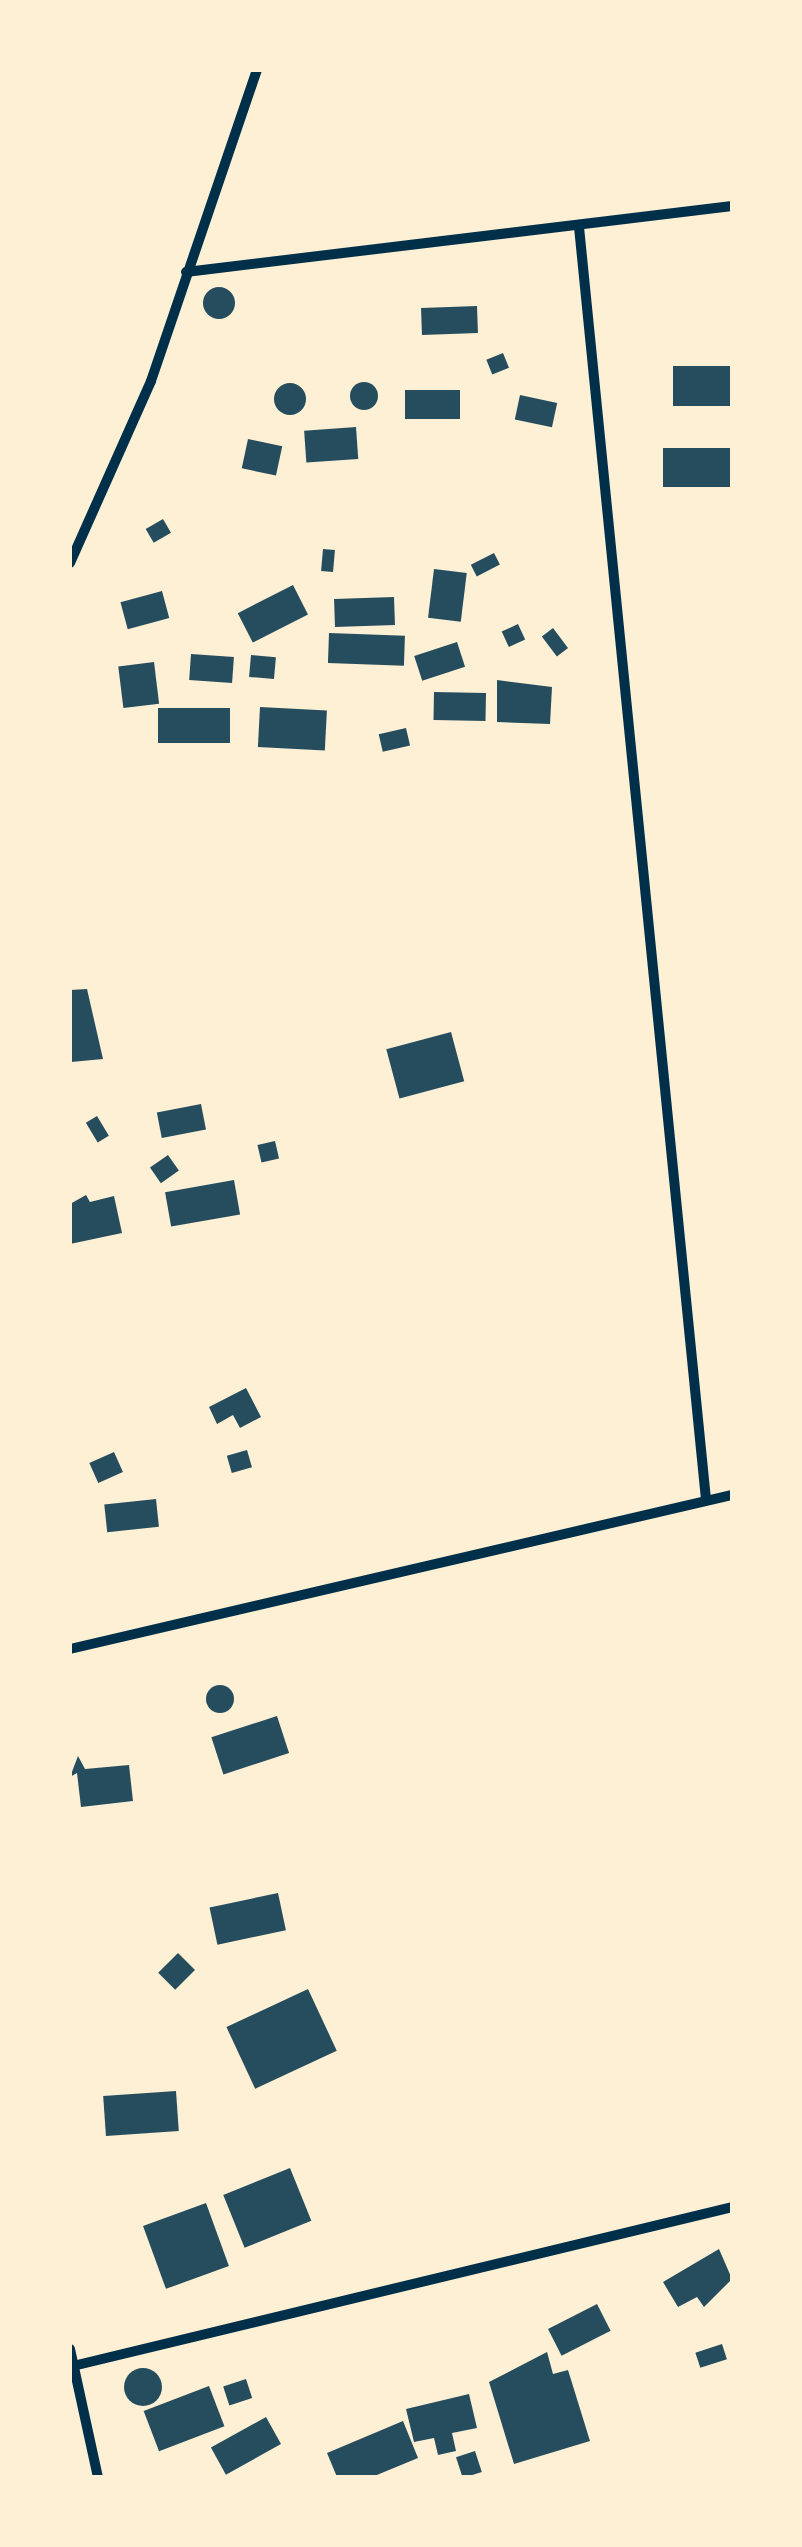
<!DOCTYPE html>
<style>
body{margin:0}
#map{position:relative;width:802px;height:2547px;overflow:hidden;background:#fdf0d5;font-family:"DM Sans",sans-serif}
div>[style]{position:absolute}
[style*='--x']{left:calc(var(--x)*1px);top:calc(var(--y)*1px);width:calc(var(--w)*1px);rotate:calc(var(--a)*1deg)}
.building>*{inset:0;background:#264d5e;transform-origin:0 0}
.round{border-radius:50%}
.minor>*{height:10px;margin:-5px;padding:0 5px;transform-origin:5px;border-radius:5px;background:#003049}
span{translate:-50% -50%;white-space:nowrap;text-align:center;line-height:1.15;-webkit-text-stroke:8px #fdf0d5;paint-order:stroke}
.frame{position:absolute;inset:0;border:72px solid #fdf0d5;pointer-events:none}
</style>
<div id="map">
<div class="building">
<div class="round" style="left:203px;top:287px;width:32px;height:32px"></div>
<div style="left:477px;top:306px;width:27px;height:56px;rotate:88deg"></div>
<div style="left:503px;top:353px;width:16px;height:18px;rotate:68deg"></div>
<div style="left:732px;top:366px;width:40px;height:59px;rotate:90deg"></div>
<div class="round" style="left:350px;top:382px;width:28px;height:28px"></div>
<div class="round" style="left:274px;top:383px;width:32px;height:32px"></div>
<div style="left:405px;top:390px;width:55px;height:29px"></div>
<div style="left:520px;top:395px;width:38px;height:25px;rotate:12deg"></div>
<div style="left:356px;top:427px;width:32px;height:52px;rotate:86deg"></div>
<div style="left:248px;top:439px;width:35px;height:30px;rotate:12deg"></div>
<div style="left:732px;top:448px;width:39px;height:69px;rotate:90deg"></div>
<div style="left:163px;top:519px;width:16px;height:20px;rotate:60deg"></div>
<div style="left:323px;top:549px;width:12px;height:22px;rotate:5deg"></div>
<div style="left:494px;top:553px;width:13px;height:26px;rotate:63deg"></div>
<div style="left:434px;top:569px;width:33px;height:49px;rotate:7deg"></div>
<div style="left:293px;top:585px;width:33px;height:62px;rotate:63deg"></div>
<div style="left:162px;top:591px;width:28px;height:43px;rotate:75deg"></div>
<div style="left:394px;top:597px;width:28px;height:60px;rotate:88deg"></div>
<div style="left:518px;top:624px;width:17px;height:18px;rotate:65deg"></div>
<div style="left:553px;top:628px;width:25px;height:14px;rotate:53deg"></div>
<div style="left:329px;top:633px;width:76px;height:30px;rotate:2deg"></div>
<div style="left:457px;top:642px;width:26px;height:45px;rotate:72deg"></div>
<div style="left:191px;top:654px;width:43px;height:26px;rotate:4deg"></div>
<div style="left:251px;top:655px;width:25px;height:22px;rotate:5deg"></div>
<div style="left:154px;top:662px;width:42px;height:36px;rotate:83deg"></div>
<div style="clip-path:polygon(497px 680px,552px 687px,550px 724px,497px 722px)"></div>
<div style="left:434px;top:692px;width:52px;height:28px;rotate:1deg"></div>
<div style="left:260px;top:707px;width:67px;height:40px;rotate:3deg"></div>
<div style="left:230px;top:708px;width:35px;height:72px;rotate:90deg"></div>
<div style="left:406px;top:728px;width:18px;height:28px;rotate:77deg"></div>
<div style="clip-path:polygon(87px 989px,103px 1059px,71px 1062px,70px 990px)"></div>
<div style="left:451px;top:1032px;width:51px;height:67px;rotate:75deg"></div>
<div style="left:201px;top:1104px;width:26px;height:45px;rotate:79deg"></div>
<div style="left:97px;top:1116px;width:23px;height:13px;rotate:59deg"></div>
<div style="left:275px;top:1141px;width:18px;height:18px;rotate:77deg"></div>
<div style="left:168px;top:1155px;width:19px;height:22px;rotate:55deg"></div>
<div style="left:234px;top:1180px;width:35px;height:70px;rotate:80deg"></div>
<div style="clip-path:polygon(86px 1195px,90px 1202px,114px 1196px,122px 1233px,70px 1244px,70px 1204px)"></div>
<div style="clip-path:polygon(246px 1388px,261px 1417px,240px 1428px,233px 1415px,217px 1424px,209px 1407px)"></div>
<div style="left:247px;top:1450px;width:18px;height:21px;rotate:74deg"></div>
<div style="left:114px;top:1452px;width:22px;height:27px;rotate:66deg"></div>
<div style="left:156px;top:1499px;width:28px;height:52px;rotate:84deg"></div>
<div class="round" style="left:206px;top:1685px;width:28px;height:28px"></div>
<div style="left:277px;top:1716px;width:39px;height:69px;rotate:72deg"></div>
<div style="clip-path:polygon(78px 1756px,85px 1769px,129px 1765px,133px 1801px,81px 1807px,77px 1773px,70px 1777px)"></div>
<div style="left:278px;top:1893px;width:38px;height:70px;rotate:78deg"></div>
<div style="left:178px;top:1953px;width:24px;height:28px;rotate:45deg"></div>
<div style="left:308px;top:1989px;width:68px;height:90px;rotate:65deg"></div>
<div style="left:176px;top:2091px;width:40px;height:73px;rotate:86deg"></div>
<div style="left:290px;top:2168px;width:57px;height:72px;rotate:68deg"></div>
<div style="left:206px;top:2203px;width:67px;height:67px;rotate:70deg"></div>
<div style="clip-path:polygon(719px 2249px,732px 2279px,704px 2307px,697px 2297px,678px 2307px,663px 2282px)"></div>
<div style="left:597px;top:2304px;width:30px;height:55px;rotate:63deg"></div>
<div style="left:722px;top:2344px;width:16px;height:28px;rotate:72deg"></div>
<div style="clip-path:polygon(547px 2352px,553px 2374px,568px 2370px,590px 2441px,514px 2464px,489px 2382px)"></div>
<div class="round" style="left:124px;top:2368px;width:38px;height:38px"></div>
<div style="left:246px;top:2379px;width:20px;height:24px;rotate:72deg"></div>
<div style="left:209px;top:2386px;width:43px;height:70px;rotate:69deg"></div>
<div style="clip-path:polygon(469px 2394px,477px 2428px,452px 2433px,456px 2451px,438px 2455px,434px 2438px,414px 2442px,406px 2409px)"></div>
<div style="left:266px;top:2417px;width:31px;height:63px;rotate:61deg"></div>
<div style="clip-path:polygon(403px 2421px,418px 2458px,372px 2477px,337px 2477px,327px 2453px)"></div>
<div style="left:475px;top:2451px;width:22px;height:20px;rotate:72deg"></div>
</div>
<div class="minor">
<div style="--x:579;--y:227;--w:1279;--a:84.3"></div>
<div style="--x:186;--y:272;--w:550;--a:-6.89"></div>
<div style="--x:70;--y:563;--w:199;--a:-66"></div>
<div style="--x:151;--y:381;--w:329;--a:-71.2"></div>
<div style="--x:70;--y:1649;--w:680;--a:-13.1"></div>
<div style="--x:70;--y:2349;--w:131;--a:77.7"></div>
<div style="--x:73;--y:2366;--w:678;--a:-13.56"></div>
</div>
<div class="frame"></div>
</div>
